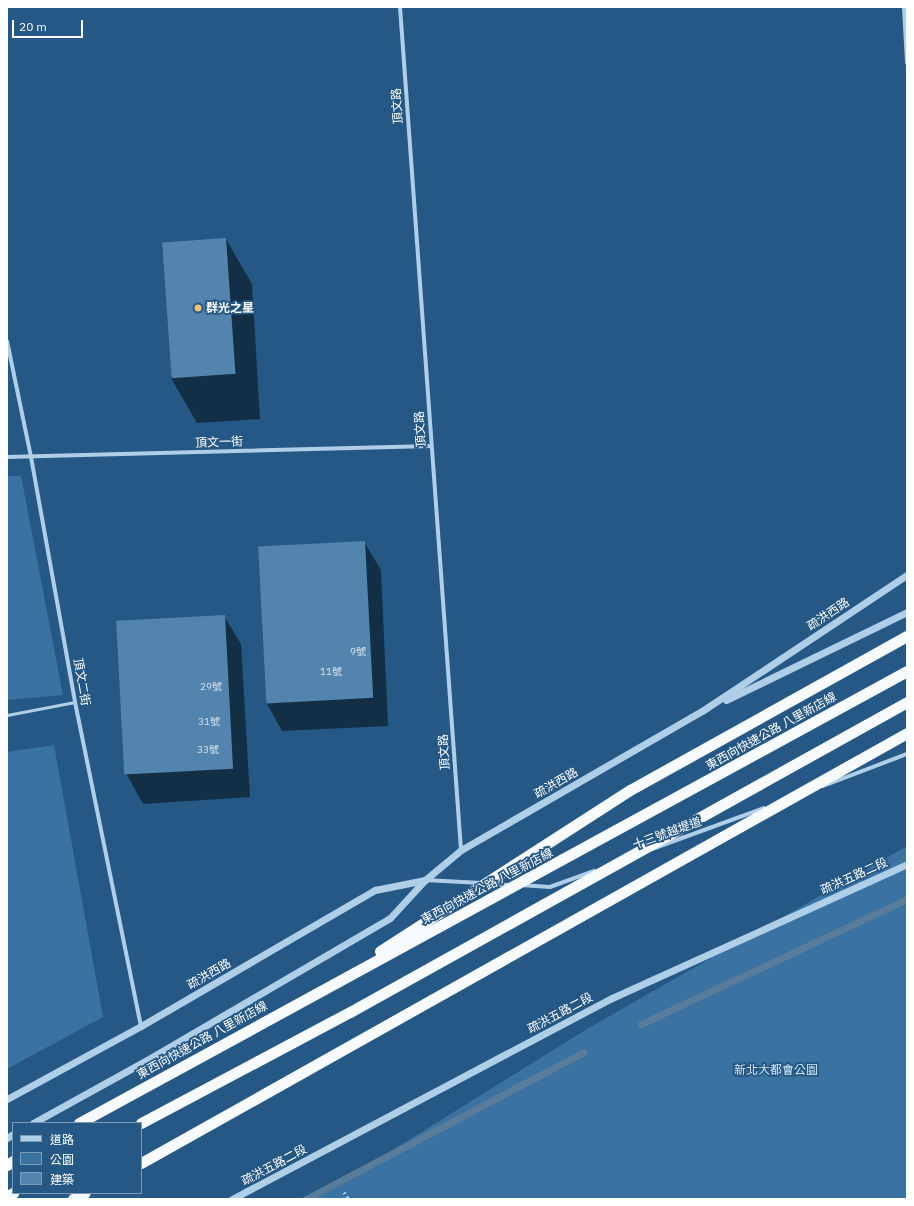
<!DOCTYPE html>
<meta charset="utf-8">
<style>
body{margin:0}
#map{position:relative;width:914px;height:1206px;overflow:hidden;background:#255884;font-family:"IBM Plex Sans","Noto Sans TC",sans-serif}
div>[style]{position:absolute}
[style*='--x']{left:calc(var(--x)*1px);top:calc(var(--y)*1px);width:calc(var(--w)*1px);rotate:calc(var(--a)*1deg)}
.green>*{inset:0;background:#3a72a1}
.shadow>*{inset:0;background:#0007}
.stream>*{height:7px;margin:-3.5px;padding:0 3.5px;transform-origin:3.5px;border-radius:3.5px;background:#587c9a}
.building>*{inset:0;background:#5284ae;transform-origin:0 0}
.path>*{height:2.5px;margin-top:-1.25px;transform-origin:0;background:repeating-linear-gradient(90deg,#afcee8 0 2px,transparent 0 5px)}
.service>*{height:3px;margin:-1.5px;padding:0 1.5px;transform-origin:1.5px;border-radius:1.5px;background:#afcee8}
.minor>*{height:4px;margin:-2px;padding:0 2px;transform-origin:2px;border-radius:2px;background:#afcee8}
.tertiary>*{height:7px;margin:-3.5px;padding:0 3.5px;transform-origin:3.5px;border-radius:3.5px;background:#afcee8}
.trunk>*{height:11px;margin:-5.5px;padding:0 5.5px;transform-origin:5.5px;border-radius:5.5px;background:#f8fbfe}
.trunk-bridge>*{height:11px;margin:-5.5px;padding:0 5.5px;transform-origin:5.5px;border-radius:5.5px;background:#f8fbfe}
.dots>*{width:11px;height:11px;translate:-50% -50%;box-sizing:border-box;border:2px solid #255884;border-radius:50%}
span{translate:-50% -50%;white-space:nowrap;text-align:center;line-height:1.15;-webkit-text-stroke:3.5px #255884;paint-order:stroke}
.number-label{font-size:10px;color:#d4e0eb}
.number-label span{-webkit-text-stroke-width:0}
.street-label{font-size:12px;color:#fff}
.poi-label{font-size:12px;color:#fff;font-weight:700}
.left{translate:0 -50%;text-align:left}
.park-label{font-size:12px;color:#d2e6f6}
.frame{position:absolute;inset:0;border:8px solid #fff;pointer-events:none}
.legend{position:absolute;left:12px;top:1122px;width:130px;height:72px;box-sizing:border-box;background:#255884;border:1px solid #7c9bb5;margin:0;padding:5px 7px;list-style:none;font-size:12px;color:#fff}
.legend li{display:flex;align-items:center;gap:8px;height:20px}
.legend b{width:20px;border:1px solid #7c9bb5}
.scale{position:absolute;left:12px;top:20px;width:71px;height:18px;box-sizing:border-box;border:2px solid #fff;border-top:0;padding-left:5px;font-size:12px;line-height:14px;white-space:nowrap;color:#fff;-webkit-text-stroke:3px #255884;paint-order:stroke}
</style>
<div id="map">
<div class="green">
<div style="clip-path:polygon(7px 476px,21px 476px,63px 695px,7px 700px)"></div>
<div style="clip-path:polygon(54px 745px,103px 1017px,7px 1069px,7px 752px)"></div>
<div style="clip-path:polygon(907px 846px,907px 1199px,314px 1199px,587px 1029px)"></div>
</div>
<div class="shadow">
<div style="clip-path:polygon(226px 239px,252px 284px,260px 419px,197px 423px,171px 378px)"></div>
<div style="clip-path:polygon(364px 542px,381px 570px,388px 726px,282px 731px,266px 702px)"></div>
<div style="clip-path:polygon(224px 616px,241px 644px,250px 797px,143px 804px,127px 775px)"></div>
</div>
<div class="stream">
<div style="--x:641;--y:1024;--w:294;--a:-25.2"></div>
<div style="--x:306;--y:1199;--w:314;--a:-27.9"></div>
</div>
<div class="building">
<div style="left:226px;top:238px;width:136px;height:64px;rotate:86deg"></div>
<div style="left:365px;top:541px;width:157px;height:107px;rotate:87deg"></div>
<div style="left:225px;top:615px;width:154px;height:109px;rotate:87deg"></div>
</div>
<div class="path">
<div style="--x:344;--y:1192;--w:9;--a:54"></div>
</div>
<div class="service">
<div style="--x:7;--y:715;--w:69;--a:-10.8"></div>
</div>
<div class="minor">
<div style="--x:400;--y:7;--w:845;--a:85.86"></div>
<div style="--x:904;--y:7;--w:56;--a:86.9"></div>
<div style="--x:7;--y:341;--w:118;--a:78.3"></div>
<div style="--x:31;--y:457;--w:249;--a:79.8"></div>
<div style="--x:75;--y:702;--w:331;--a:78.5"></div>
<div style="--x:7;--y:457;--w:424;--a:-1.5"></div>
<div style="--x:823;--y:786;--w:90;--a:-20.9"></div>
<div style="--x:652;--y:849;--w:119;--a:-20.1"></div>
<div style="--x:425;--y:880;--w:56;--a:3.1"></div>
<div style="--x:489;--y:884;--w:20;--a:3"></div>
<div style="--x:521;--y:885;--w:29;--a:4"></div>
<div style="--x:550;--y:887;--w:47;--a:-20"></div>
</div>
<div class="tertiary">
<div style="--x:726;--y:700;--w:201;--a:-25.9"></div>
<div style="--x:7;--y:1099;--w:153;--a:-28.6"></div>
<div style="--x:141;--y:1026;--w:271;--a:-30.2"></div>
<div style="--x:375;--y:890;--w:51;--a:-11.3"></div>
<div style="--x:33;--y:1123;--w:130;--a:-28.9"></div>
<div style="--x:147;--y:1060;--w:281;--a:-30.3"></div>
<div style="--x:390;--y:918;--w:52;--a:-47.4"></div>
<div style="--x:425;--y:880;--w:47;--a:-39.8"></div>
<div style="--x:461;--y:850;--w:278;--a:-30"></div>
<div style="--x:702;--y:711;--w:246;--a:-33.6"></div>
<div style="--x:7;--y:1138;--w:7;--a:-34"></div>
<div style="--x:232;--y:1199;--w:430;--a:-27.9"></div>
<div style="--x:612;--y:998;--w:324;--a:-24.4"></div>
</div>
<div class="trunk">
<div style="--x:630;--y:790;--w:317;--a:-29.1"></div>
<div style="--x:7;--y:1165;--w:7;--a:-34"></div>
<div style="--x:7;--y:1196;--w:7;--a:-27"></div>
<div style="--x:73;--y:1199;--w:13;--a:-27"></div>
</div>
<div class="trunk-bridge">
<div style="--x:380;--y:951;--w:297;--a:-32.8"></div>
<div style="--x:79;--y:1123;--w:943;--a:-28.63"></div>
<div style="--x:141;--y:1123;--w:237;--a:-28"></div>
<div style="--x:350;--y:1012;--w:637;--a:-29.1"></div>
<div style="--x:141;--y:1163;--w:878;--a:-29.31"></div>
</div>
<div class="dots">
<div style="left:198px;top:308px;background:#f1c073"></div>
</div>
<div class="number-label">
<span style="left:358px;top:652px">9號</span>
<span style="left:331px;top:672px">11號</span>
<span style="left:211px;top:687px">29號</span>
<span style="left:209px;top:722px">31號</span>
<span style="left:208px;top:750px">33號</span>
</div>
<div class="street-label">
<span style="left:397px;top:106px;rotate:-94deg">頂文路</span>
<span style="left:420px;top:429px;rotate:-94deg">頂文路</span>
<span style="left:219px;top:442px;rotate:-2deg">頂文一街</span>
<span style="left:828px;top:614px;rotate:-34deg">疏洪西路</span>
<span style="left:82px;top:682px;rotate:80deg">頂文二街</span>
<span style="left:771px;top:731px;rotate:-29deg">東西向快速公路 八里新店線</span>
<span style="left:444px;top:752px;rotate:-94deg">頂文路</span>
<span style="left:556px;top:783px;rotate:-30deg">疏洪西路</span>
<span style="left:667px;top:833px;rotate:-20deg">十三號越堤道</span>
<span style="left:854px;top:876px;rotate:-24deg">疏洪五路二段</span>
<span style="left:487px;top:886px;rotate:-28deg">東西向快速公路 八里新店線</span>
<span style="left:209px;top:974px;rotate:-30deg">疏洪西路</span>
<span style="left:560px;top:1013px;rotate:-28deg">疏洪五路二段</span>
<span style="left:202px;top:1040px;rotate:-29deg">東西向快速公路 八里新店線</span>
<span style="left:274px;top:1165px;rotate:-28deg">疏洪五路二段</span>
</div>
<div class="poi-label">
<span class="left" style="left:206px;top:308px">群光之星</span>
</div>
<div class="park-label">
<span style="left:776px;top:1070px">新北大都會公園</span>
</div>
<div class="frame"></div>
<ul class="legend">
<li><b style="height:5px;background:#afcee8"></b>道路</li>
<li><b style="height:11px;background:#3a72a1"></b>公園</li>
<li><b style="height:11px;background:#5284ae"></b>建築</li>
</ul>
<div class="scale">20 m</div>
</div>
